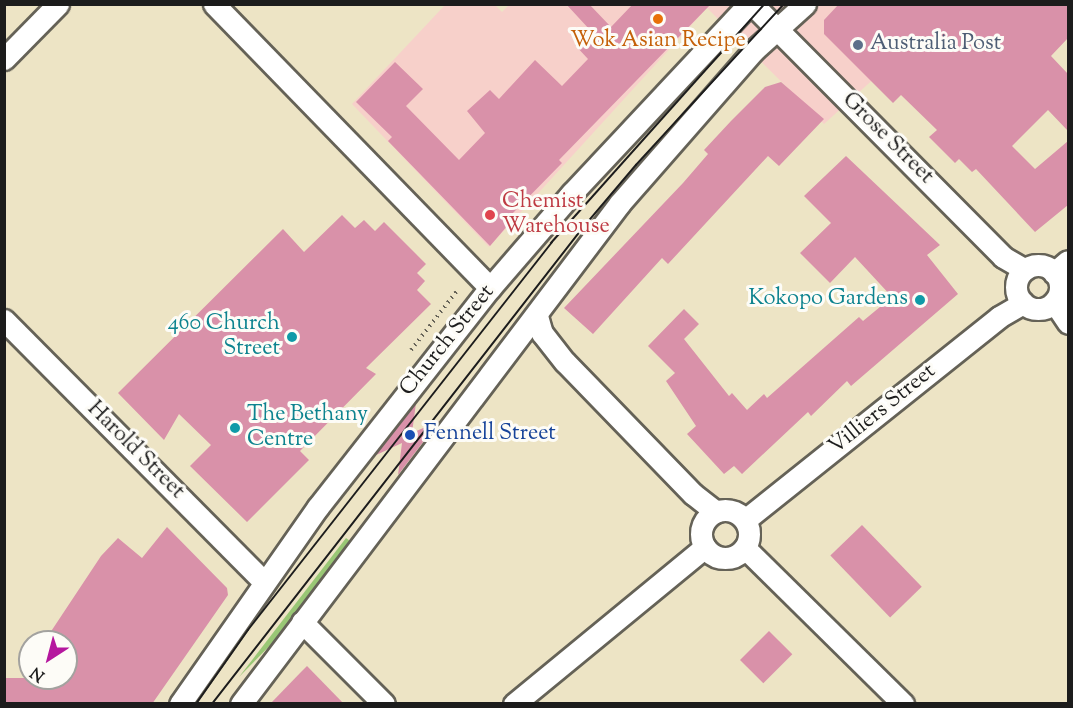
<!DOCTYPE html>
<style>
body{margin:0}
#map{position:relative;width:1073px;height:708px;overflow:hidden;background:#ede4c5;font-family:"Sorts Mill Goudy",serif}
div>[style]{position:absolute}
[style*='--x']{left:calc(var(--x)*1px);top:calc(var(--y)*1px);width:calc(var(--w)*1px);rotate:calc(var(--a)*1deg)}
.built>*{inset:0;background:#f7d0ca}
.green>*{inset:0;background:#99c775}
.building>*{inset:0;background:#d991a9;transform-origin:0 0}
.path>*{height:4px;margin-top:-2px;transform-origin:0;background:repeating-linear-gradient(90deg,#656257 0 1.5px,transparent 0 6px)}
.roads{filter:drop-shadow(2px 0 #656257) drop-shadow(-2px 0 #656257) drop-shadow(0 2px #656257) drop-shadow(0 -2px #656257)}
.minor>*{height:21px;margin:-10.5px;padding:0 10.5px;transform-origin:10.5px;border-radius:10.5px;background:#fff}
.minor>.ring{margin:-10.5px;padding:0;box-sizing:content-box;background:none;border:21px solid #fff;border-radius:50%}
.tram>*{height:1.5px;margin:-0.75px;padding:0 0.75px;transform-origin:0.75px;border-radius:0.75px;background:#1c1c1c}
.dots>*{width:16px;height:16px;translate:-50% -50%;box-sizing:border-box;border:3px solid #fdfcf7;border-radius:50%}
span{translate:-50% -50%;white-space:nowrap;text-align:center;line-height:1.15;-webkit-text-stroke:6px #fdfcf7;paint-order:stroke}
.food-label{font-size:22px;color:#c56008}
.service-label{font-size:22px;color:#4e5e75}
.left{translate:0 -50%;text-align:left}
.street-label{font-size:22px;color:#1c1c1c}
.health-label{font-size:22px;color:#be3a42}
.culture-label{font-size:22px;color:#0d838f}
.right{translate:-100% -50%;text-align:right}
.transit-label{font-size:22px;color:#164399}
.frame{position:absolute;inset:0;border:6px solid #1c1c1c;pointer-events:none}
.north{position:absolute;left:18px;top:630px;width:60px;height:60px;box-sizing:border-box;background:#fdfcf7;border:2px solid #a3a29f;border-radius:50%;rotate:216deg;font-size:16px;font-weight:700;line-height:24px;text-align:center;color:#1c1c1c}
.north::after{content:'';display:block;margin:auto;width:21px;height:27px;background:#b5179e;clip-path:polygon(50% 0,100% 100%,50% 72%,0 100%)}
</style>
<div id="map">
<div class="built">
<div style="clip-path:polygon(510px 4px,955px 5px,824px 124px,707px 8px,489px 247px,352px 104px,445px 5px,495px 5px,502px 12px)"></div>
</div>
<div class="green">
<div style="clip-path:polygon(346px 538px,354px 544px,290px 625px,239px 677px)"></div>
</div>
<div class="building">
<div style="clip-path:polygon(566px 4px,589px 4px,611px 27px,633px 4px,711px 4px,559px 160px,562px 163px,512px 214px,515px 217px,490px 246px,388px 141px,392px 137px,356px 102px,395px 62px,423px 89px,406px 106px,459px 160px,485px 133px,467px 111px,490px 90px,499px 99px,535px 60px,562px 86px,588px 59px,575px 45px,590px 30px)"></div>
<div style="clip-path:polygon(839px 4px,1068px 4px,1068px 38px,1051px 56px,1068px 74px,1068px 131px,1048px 110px,1012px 146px,1035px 169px,1068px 141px,1068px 205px,1035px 232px,976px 169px,972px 172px,959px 159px,955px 163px,929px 137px,937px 130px,901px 95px,893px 103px,824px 34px,824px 20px)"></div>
<div style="clip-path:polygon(781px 82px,824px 119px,779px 166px,768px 156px,668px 264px,662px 258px,593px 334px,564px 308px,683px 183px,708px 154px,704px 150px,731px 121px,765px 87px)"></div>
<div style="clip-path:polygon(846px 156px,940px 245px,927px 255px,958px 294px,851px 386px,847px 381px,811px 416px,808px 412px,742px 474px,734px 466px,724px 474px,687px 434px,696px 426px,666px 381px,675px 373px,648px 346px,684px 309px,699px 324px,684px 339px,729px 396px,732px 393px,747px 410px,764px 394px,767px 398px,859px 317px,863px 321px,892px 297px,855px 257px,830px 283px,800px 253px,831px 223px,804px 196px)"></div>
<div style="clip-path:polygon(342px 215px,355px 228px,364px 220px,375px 231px,384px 222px,426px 264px,417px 273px,425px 281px,417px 290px,431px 304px,366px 368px,376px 374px,300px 451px,309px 460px,247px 522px,190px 466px,211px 445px,179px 414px,164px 440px,118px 393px,283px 229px,304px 252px)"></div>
<div style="clip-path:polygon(416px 403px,412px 433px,439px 421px,398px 475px,402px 443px,374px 456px)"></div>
<div style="left:862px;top:525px;width:86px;height:44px;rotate:46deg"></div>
<div style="clip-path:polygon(167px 527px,227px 588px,228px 595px,152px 704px,4px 704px,4px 678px,66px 678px,66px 642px,44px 642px,101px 556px,118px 538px,142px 558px)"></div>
<div style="left:769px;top:631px;width:33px;height:41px;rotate:45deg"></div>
<div style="clip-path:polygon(307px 666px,344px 704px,270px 704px,301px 672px)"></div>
</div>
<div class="path">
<div style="--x:411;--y:350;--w:75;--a:-52.1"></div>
</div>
<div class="roads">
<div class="minor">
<div style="--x:214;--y:4;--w:396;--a:45.8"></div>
<div style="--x:752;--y:4;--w:356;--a:45.2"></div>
<div style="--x:1003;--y:257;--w:24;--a:30"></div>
<div style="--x:4;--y:59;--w:77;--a:-45.5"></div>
<div class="ring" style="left:1016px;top:265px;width:23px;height:23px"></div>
<div style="--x:1054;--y:273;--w:18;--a:-41"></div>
<div style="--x:1054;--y:302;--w:25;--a:56"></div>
<div style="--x:537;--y:316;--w:18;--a:74"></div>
<div style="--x:542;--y:333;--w:37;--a:52"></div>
<div style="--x:565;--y:362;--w:184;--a:45.9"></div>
<div style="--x:693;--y:494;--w:29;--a:38"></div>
<div style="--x:4;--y:320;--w:369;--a:45.2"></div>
<div class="ring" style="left:701px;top:510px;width:27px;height:27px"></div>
<div style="--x:745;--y:520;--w:325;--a:-38.6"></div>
<div style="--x:999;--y:317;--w:28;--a:-30"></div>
<div style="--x:745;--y:548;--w:222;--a:44.6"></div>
<div style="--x:302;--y:622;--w:116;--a:45"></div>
<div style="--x:180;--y:704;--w:241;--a:-55"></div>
<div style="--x:318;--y:507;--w:278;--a:-51.9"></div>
<div style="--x:490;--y:288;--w:125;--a:-49.2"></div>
<div style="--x:572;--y:193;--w:259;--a:-46.9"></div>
<div style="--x:241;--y:704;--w:628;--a:-52.89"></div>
<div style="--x:620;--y:203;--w:202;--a:-48.8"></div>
<div style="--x:753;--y:51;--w:70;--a:-42.1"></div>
<div style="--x:514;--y:704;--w:247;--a:-39.4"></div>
</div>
</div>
<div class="tram">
<div style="--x:196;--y:704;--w:90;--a:-54.9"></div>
<div style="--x:248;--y:630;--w:492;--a:-51.9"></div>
<div style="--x:551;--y:243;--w:321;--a:-48.2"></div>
<div style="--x:212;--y:704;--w:601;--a:-52.1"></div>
<div style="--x:581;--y:230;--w:85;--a:-49.8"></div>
<div style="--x:636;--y:165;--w:219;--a:-47.4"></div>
</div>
<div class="dots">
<div style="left:658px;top:19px;background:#e8710a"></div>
<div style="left:858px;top:45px;background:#5c6f8a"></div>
<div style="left:490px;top:215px;background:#e0444e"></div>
<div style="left:920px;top:300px;background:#0f9aa8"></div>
<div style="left:292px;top:337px;background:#0f9aa8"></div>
<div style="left:235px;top:428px;background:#0f9aa8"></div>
<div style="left:410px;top:435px;background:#1a4fb4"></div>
</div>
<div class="food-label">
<span style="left:658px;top:42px">Wok Asian Recipe</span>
</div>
<div class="service-label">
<span class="left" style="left:870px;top:45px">Australia Post</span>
</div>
<div class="street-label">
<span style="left:887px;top:139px;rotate:45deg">Grose Street</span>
<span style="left:448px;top:341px;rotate:-51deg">Church Street</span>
<span style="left:883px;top:410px;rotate:-39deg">Villiers Street</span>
<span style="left:135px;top:451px;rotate:45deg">Harold Street</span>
</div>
<div class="health-label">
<span class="left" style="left:502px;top:215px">Chemist<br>Warehouse</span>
</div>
<div class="culture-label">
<span class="right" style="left:908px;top:300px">Kokopo Gardens</span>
<span class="right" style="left:280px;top:337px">460 Church<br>Street</span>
<span class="left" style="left:247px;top:428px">The Bethany<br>Centre</span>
</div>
<div class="transit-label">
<span class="left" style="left:424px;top:435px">Fennell Street</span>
</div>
<div class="frame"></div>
<div class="north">N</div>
</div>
